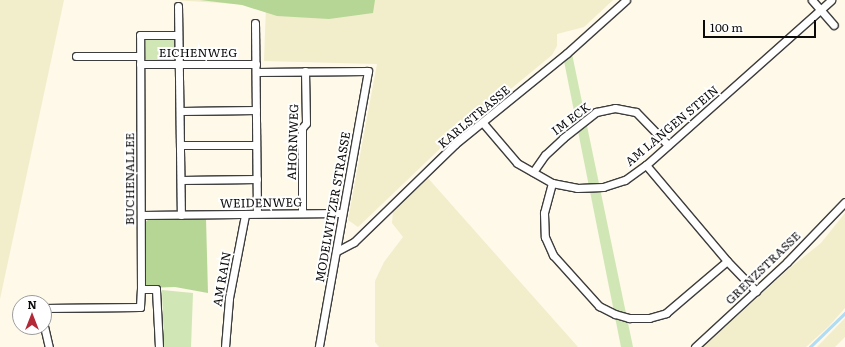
<!DOCTYPE html>
<style>
body{margin:0}
#map{position:relative;width:845px;height:347px;overflow:hidden;background:#fef9e9;font-family:Literata,serif}
div>[style]{position:absolute}
[style*='--x']{left:calc(var(--x)*1px);top:calc(var(--y)*1px);width:calc(var(--w)*1px);rotate:calc(var(--a)*1deg)}
.farmland>*{inset:0;background:#f2edcb}
.green>*{inset:0;background:#d1e6b5}
.forest>*{inset:0;background:#b6d695}
.stream>*{height:2.5px;margin:-1.25px;padding:0 1.25px;transform-origin:1.25px;border-radius:1.25px;background:#b0ddf3}
.roads{filter:drop-shadow(1px 0 #3d3d3d) drop-shadow(-1px 0 #3d3d3d) drop-shadow(0 1px #3d3d3d) drop-shadow(0 -1px #3d3d3d)}
.street>*{height:7px;margin:-3.5px;padding:0 3.5px;transform-origin:3.5px;border-radius:3.5px;background:#fff}
span{translate:-50% -50%;white-space:nowrap;text-align:center;line-height:1.15;-webkit-text-stroke:4px #fff;paint-order:stroke}
.street-label{font-size:12px;color:#0a0a0a}
.north{position:absolute;left:12px;top:295px;width:40px;height:40px;box-sizing:border-box;background:#fff;border:1px solid #9d9d9d;border-radius:50%;rotate:0deg;font-size:11px;font-weight:700;line-height:16px;text-align:center;color:#0a0a0a}
.north::after{content:'';display:block;margin:auto;width:14px;height:18px;background:#b42937;clip-path:polygon(50% 0,100% 100%,50% 72%,0 100%)}
.scale{position:absolute;left:703px;top:20px;width:113px;height:18px;box-sizing:border-box;border:2px solid #0a0a0a;border-top:0;padding-left:5px;font-size:12px;line-height:14px;white-space:nowrap;color:#0a0a0a;-webkit-text-stroke:3px #fff;paint-order:stroke}
</style>
<div id="map">
<div class="farmland">
<div style="clip-path:polygon(0 0,64px 0,0 299px)"></div>
<div style="clip-path:polygon(173px 0,613px 0,584px 27px,557px 34px,557px 46px,552px 55px,449px 140px,358px 227px,348px 220px,377px 64px,264px 61px,266px 6px)"></div>
<div style="clip-path:polygon(427px 177px,578px 347px,379px 347px,375px 342px,375px 281px,384px 262px,403px 237px,392px 223px,393px 211px)"></div>
<div style="clip-path:polygon(845px 213px,845px 308px,829px 326px,806px 347px,703px 347px,791px 267px,821px 243px)"></div>
<div style="clip-path:polygon(845px 318px,845px 337px,835px 347px,817px 347px)"></div>
</div>
<div class="green">
<div style="clip-path:polygon(147px 37px,173px 37px,176px 40px,176px 58px,173px 61px,148px 61px,143px 58px,143px 40px)"></div>
<div style="clip-path:polygon(571px 49px,633px 347px,621px 347px,563px 56px)"></div>
<div style="clip-path:polygon(162px 290px,193px 293px,191px 347px,164px 347px)"></div>
</div>
<div class="forest">
<div style="clip-path:polygon(200px 0,375px 0,373px 13px,329px 19px,277px 16px,242px 5px)"></div>
<div style="clip-path:polygon(151px 218px,206px 218px,208px 293px,175px 287px,144px 288px,145px 222px)"></div>
</div>
<div class="stream">
<div style="--x:810;--y:347;--w:49;--a:-44.2"></div>
</div>
<div class="roads">
<div class="street">
<div style="--x:812;--y:0;--w:33;--a:49"></div>
<div style="--x:178;--y:6;--w:209;--a:89.2"></div>
<div style="--x:255;--y:23;--w:190;--a:89.4"></div>
<div style="--x:76;--y:56;--w:64;--a:0"></div>
<div style="--x:140;--y:64;--w:116;--a:0"></div>
<div style="--x:257;--y:72;--w:111;--a:-0.5"></div>
<div style="--x:368;--y:71;--w:280;--a:100.1"></div>
<div style="--x:181;--y:111;--w:75;--a:-0.8"></div>
<div style="--x:483;--y:123;--w:52;--a:49.6"></div>
<div style="--x:517;--y:163;--w:40;--a:29.7"></div>
<div style="--x:552;--y:183;--w:25;--a:11"></div>
<div style="--x:577;--y:188;--w:26;--a:-2"></div>
<div style="--x:603;--y:187;--w:23;--a:-18"></div>
<div style="--x:625;--y:180;--w:26;--a:-36"></div>
<div style="--x:646;--y:165;--w:248;--a:-41.7"></div>
<div style="--x:181;--y:145;--w:75;--a:0"></div>
<div style="--x:646;--y:165;--w:126;--a:49.8"></div>
<div style="--x:727;--y:261;--w:42;--a:46"></div>
<div style="--x:533;--y:172;--w:21;--a:-55"></div>
<div style="--x:545;--y:155;--w:25;--a:-43"></div>
<div style="--x:563;--y:138;--w:42;--a:-38.2"></div>
<div style="--x:596;--y:112;--w:19;--a:-12"></div>
<div style="--x:615;--y:108;--w:21;--a:11"></div>
<div style="--x:636;--y:112;--w:46;--a:45.9"></div>
<div style="--x:181;--y:180;--w:76;--a:-0.8"></div>
<div style="--x:552;--y:183;--w:31;--a:105"></div>
<div style="--x:544;--y:213;--w:24;--a:88"></div>
<div style="--x:545;--y:237;--w:20;--a:66"></div>
<div style="--x:553;--y:255;--w:69;--a:48"></div>
<div style="--x:599;--y:306;--w:18;--a:27"></div>
<div style="--x:615;--y:314;--w:15;--a:16"></div>
<div style="--x:629;--y:318;--w:20;--a:0"></div>
<div style="--x:649;--y:318;--w:18;--a:-16"></div>
<div style="--x:666;--y:313;--w:80;--a:-40.4"></div>
<div style="--x:302;--y:213;--w:85;--a:-90"></div>
<div style="--x:302;--y:128;--w:6;--a:-51"></div>
<div style="--x:306;--y:123;--w:52;--a:-91.1"></div>
<div style="--x:141;--y:215;--w:201;--a:-0.6"></div>
<div style="--x:337;--y:251;--w:19;--a:-28"></div>
<div style="--x:354;--y:242;--w:141;--a:-44.1"></div>
<div style="--x:455;--y:144;--w:144;--a:-39.1"></div>
<div style="--x:567;--y:53;--w:79;--a:-41.9"></div>
<div style="--x:44;--y:308;--w:96;--a:-0.6"></div>
<div style="--x:140;--y:307;--w:18;--a:-87"></div>
<div style="--x:44;--y:326;--w:22;--a:77"></div>
<div style="--x:159;--y:347;--w:58;--a:-93"></div>
<div style="--x:156;--y:289;--w:15;--a:180"></div>
<div style="--x:141;--y:289;--w:254;--a:-90.2"></div>
<div style="--x:140;--y:35;--w:38;--a:0"></div>
<div style="--x:225;--y:347;--w:49;--a:-85.3"></div>
<div style="--x:229;--y:298;--w:85;--a:-79.1"></div>
<div style="--x:695;--y:347;--w:125;--a:-42.7"></div>
<div style="--x:787;--y:262;--w:83;--a:-46"></div>
</div>
</div>
<div class="street-label">
<span style="left:198px;top:53px">EICHENWEG</span>
<span style="left:474px;top:117px;rotate:-40deg">KARLSTRASSE</span>
<span style="left:571px;top:119px;rotate:-37deg">IM ECK</span>
<span style="left:672px;top:126px;rotate:-40deg">AM LANGEN STEIN</span>
<span style="left:293px;top:142px;rotate:-88deg">AHORNWEG</span>
<span style="left:130px;top:179px;rotate:-90deg">BUCHENALLEE</span>
<span style="left:261px;top:203px;rotate:-1deg">WEIDENWEG</span>
<span style="left:333px;top:207px;rotate:-80deg">MODELWITZER STRASSE</span>
<span style="left:763px;top:268px;rotate:-44deg">GRENZSTRASSE</span>
<span style="left:222px;top:279px;rotate:-80deg">AM RAIN</span>
</div>
<div class="north">N</div>
<div class="scale">100 m</div>
</div>
